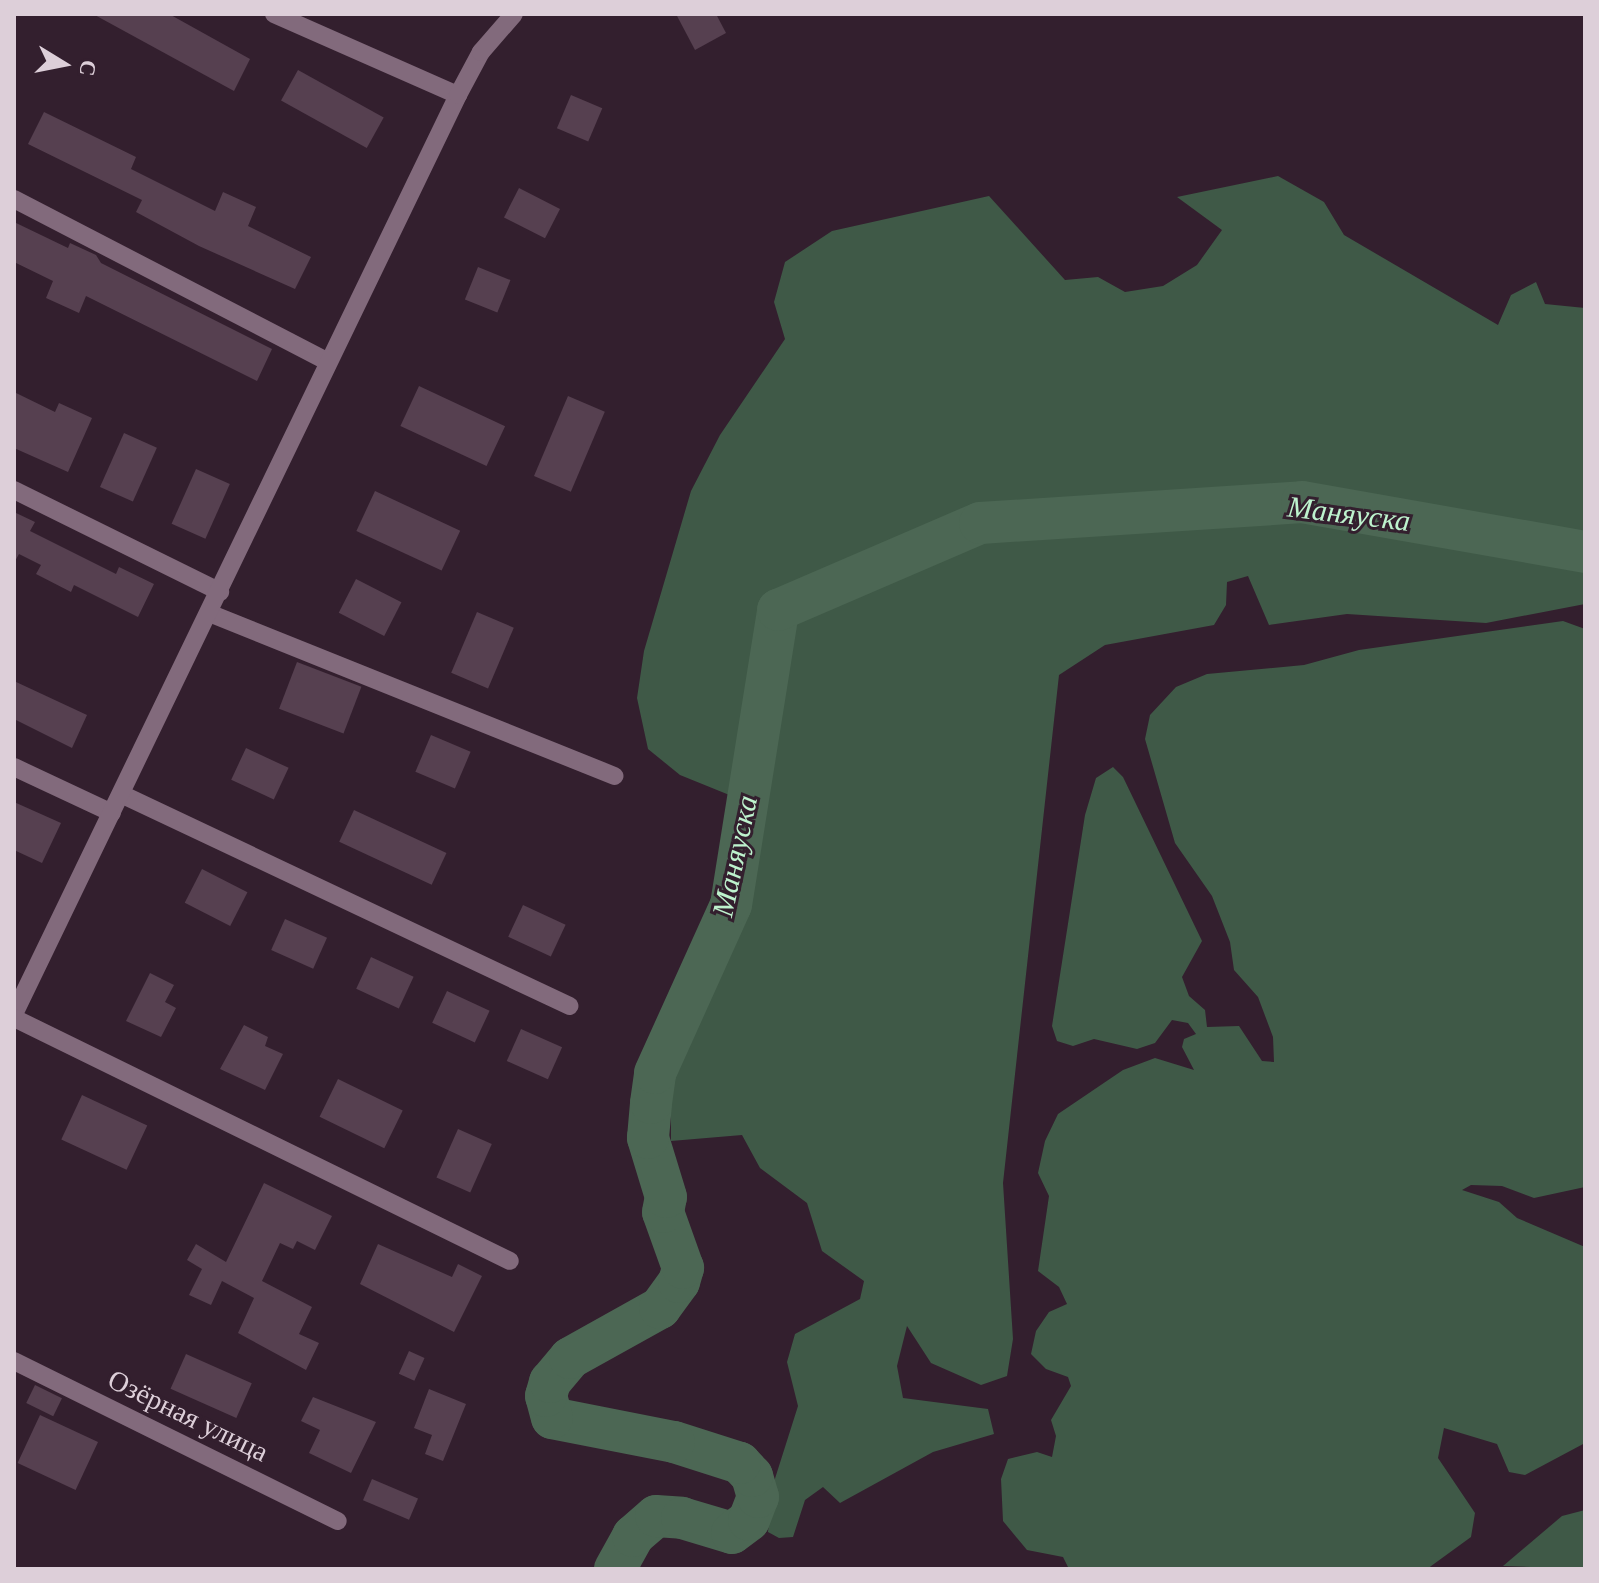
<!DOCTYPE html>
<meta charset="utf-8">
<style>
body{margin:0}
#map{position:relative;width:1599px;height:1583px;overflow:hidden;background:#331f2e;font-family:"Times New Roman",serif}
div>[style]{position:absolute}
[style*='--x']{left:calc(var(--x)*1px);top:calc(var(--y)*1px);width:calc(var(--w)*1px);rotate:calc(var(--a)*1deg)}
.forest>*{inset:0;background:#3f5947}
.river>*{height:42px;margin:-21px;padding:0 21px;transform-origin:21px;border-radius:21px;background:#4c6754}
.building>*{inset:0;background:#564050;transform-origin:0 0}
.minor>*{height:18px;margin:-9px;padding:0 9px;transform-origin:9px;border-radius:9px;background:#826a7c}
span{translate:-50% -50%;white-space:nowrap;text-align:center;line-height:1.15;-webkit-text-stroke:6px #331f2e;paint-order:stroke}
.street-label{font-size:28px;color:#ddcfd9}
.water-label{font-size:30px;color:#bef3ce;font-style:italic}
.frame{position:absolute;inset:0;border:16px solid #ddcfd9;pointer-events:none}
.north{position:absolute;left:24px;top:24px;width:80px;height:80px;-webkit-text-stroke:6px #331f2e;paint-order:stroke;rotate:100deg;font-size:22px;font-weight:700;line-height:32px;text-align:center;color:#ddcfd9}
.north::after{content:'';display:block;margin:auto;width:28px;height:36px;background:#ddcfd9;clip-path:polygon(50% 0,100% 100%,50% 72%,0 100%)}
</style>
<div id="map">
<div class="forest">
<div style="clip-path:polygon(1278px 176px,1324px 202px,1344px 235px,1498px 325px,1511px 295px,1536px 282px,1545px 304px,1585px 308px,1585px 604px,1486px 623px,1347px 614px,1269px 625px,1248px 576px,1227px 582px,1226px 605px,1214px 625px,1105px 645px,1059px 675px,1003px 1183px,1013px 1339px,1007px 1376px,981px 1385px,931px 1363px,907px 1326px,897px 1366px,903px 1398px,988px 1409px,994px 1434px,933px 1452px,840px 1503px,823px 1487px,805px 1500px,793px 1537px,779px 1538px,768px 1532px,772px 1488px,798px 1406px,787px 1362px,795px 1334px,860px 1299px,864px 1281px,822px 1251px,807px 1203px,760px 1168px,742px 1135px,671px 1141px,671px 1076px,736px 914px,754px 805px,680px 775px,648px 749px,637px 698px,644px 651px,691px 491px,720px 435px,785px 339px,774px 302px,785px 262px,832px 231px,989px 196px,1065px 280px,1098px 277px,1125px 292px,1163px 286px,1197px 265px,1222px 230px,1177px 197px)"></div>
<div style="clip-path:polygon(1563px 621px,1585px 629px,1585px 1187px,1534px 1198px,1502px 1186px,1471px 1185px,1462px 1190px,1499px 1202px,1517px 1218px,1585px 1247px,1585px 1443px,1525px 1475px,1509px 1472px,1497px 1444px,1444px 1428px,1438px 1458px,1475px 1513px,1471px 1537px,1427px 1569px,1069px 1569px,1063px 1557px,1027px 1550px,1003px 1521px,1001px 1479px,1008px 1459px,1037px 1452px,1052px 1457px,1056px 1436px,1051px 1420px,1071px 1386px,1068px 1377px,1046px 1369px,1031px 1354px,1036px 1331px,1049px 1312px,1067px 1304px,1059px 1287px,1038px 1271px,1049px 1196px,1038px 1173px,1045px 1141px,1058px 1114px,1123px 1070px,1155px 1058px,1194px 1070px,1182px 1047px,1184px 1039px,1196px 1034px,1188px 1023px,1172px 1020px,1155px 1043px,1137px 1049px,1094px 1039px,1073px 1046px,1057px 1041px,1052px 1026px,1085px 815px,1096px 778px,1113px 767px,1123px 777px,1202px 941px,1182px 977px,1189px 996px,1205px 1010px,1207px 1027px,1239px 1026px,1262px 1061px,1274px 1062px,1273px 1037px,1258px 997px,1234px 970px,1230px 942px,1212px 896px,1175px 843px,1145px 739px,1150px 715px,1176px 687px,1207px 674px,1304px 665px,1359px 650px)"></div>
<div style="clip-path:polygon(1585px 1510px,1585px 1569px,1503px 1566px,1562px 1516px)"></div>
</div>
<div class="river">
<div style="--x:615;--y:1569;--w:38;--a:-61"></div>
<div style="--x:633;--y:1536;--w:30;--a:-41"></div>
<div style="--x:656;--y:1516;--w:26;--a:4"></div>
<div style="--x:682;--y:1518;--w:52;--a:16.7"></div>
<div style="--x:732;--y:1533;--w:21;--a:-37"></div>
<div style="--x:749;--y:1520;--w:25;--a:-69"></div>
<div style="--x:758;--y:1497;--w:22;--a:-106"></div>
<div style="--x:752;--y:1476;--w:18;--a:-133"></div>
<div style="--x:740;--y:1463;--w:69;--a:-162.3"></div>
<div style="--x:674;--y:1442;--w:124;--a:-168.9"></div>
<div style="--x:552;--y:1418;--w:23;--a:-105"></div>
<div style="--x:546;--y:1396;--w:15;--a:-74"></div>
<div style="--x:550;--y:1382;--w:31;--a:-50"></div>
<div style="--x:570;--y:1358;--w:103;--a:-29.1"></div>
<div style="--x:660;--y:1308;--w:32;--a:-54"></div>
<div style="--x:679;--y:1282;--w:15;--a:-74"></div>
<div style="--x:683;--y:1268;--w:59;--a:-109.7"></div>
<div style="--x:663;--y:1212;--w:15;--a:-79"></div>
<div style="--x:666;--y:1197;--w:62;--a:-107"></div>
<div style="--x:648;--y:1138;--w:35;--a:-85"></div>
<div style="--x:651;--y:1103;--w:30;--a:-82"></div>
<div style="--x:655;--y:1073;--w:184;--a:-65.7"></div>
<div style="--x:731;--y:905;--w:299;--a:-80.9"></div>
<div style="--x:778;--y:610;--w:220;--a:-23.3"></div>
<div style="--x:980;--y:523;--w:323;--a:-3.7"></div>
<div style="--x:1302;--y:502;--w:287;--a:10"></div>
</div>
<div class="building">
<div style="clip-path:polygon(93px 14px,169px 14px,250px 59px,234px 91px)"></div>
<div style="clip-path:polygon(676px 14px,716px 14px,726px 33px,695px 50px)"></div>
<div style="left:298px;top:70px;width:98px;height:35px;rotate:29deg"></div>
<div style="left:571px;top:95px;width:34px;height:36px;rotate:23deg"></div>
<div style="clip-path:polygon(44px 112px,136px 157px,131px 169px,215px 211px,223px 192px,256px 207px,248px 226px,311px 257px,295px 289px,199px 246px,136px 212px,142px 200px,28px 144px)"></div>
<div style="left:519px;top:188px;width:46px;height:33px;rotate:27deg"></div>
<div style="clip-path:polygon(14px 222px,68px 248px,70px 243px,96px 255px,101px 263px,272px 349px,257px 381px,86px 296px,79px 313px,46px 298px,53px 281px,14px 262px)"></div>
<div style="left:478px;top:267px;width:35px;height:35px;rotate:22deg"></div>
<div style="left:419px;top:386px;width:95px;height:44px;rotate:25deg"></div>
<div style="clip-path:polygon(14px 392px,55px 412px,59px 403px,92px 418px,68px 472px,14px 448px)"></div>
<div style="left:568px;top:396px;width:40px;height:87px;rotate:23deg"></div>
<div style="left:124px;top:433px;width:36px;height:59px;rotate:24deg"></div>
<div style="left:196px;top:469px;width:37px;height:60px;rotate:24deg"></div>
<div style="left:375px;top:491px;width:94px;height:44px;rotate:25deg"></div>
<div style="clip-path:polygon(14px 512px,35px 522px,30px 531px,116px 574px,119px 567px,154px 584px,138px 617px,74px 585px,71px 592px,36px 574px,41px 565px,19px 554px,14px 563px)"></div>
<div style="left:356px;top:579px;width:51px;height:38px;rotate:27deg"></div>
<div style="left:477px;top:612px;width:40px;height:66px;rotate:23deg"></div>
<div style="left:297px;top:662px;width:69px;height:50px;rotate:21deg"></div>
<div style="clip-path:polygon(14px 681px,87px 715px,72px 748px,14px 719px)"></div>
<div style="left:431px;top:735px;width:43px;height:40px;rotate:23deg"></div>
<div style="left:246px;top:748px;width:47px;height:35px;rotate:25deg"></div>
<div style="clip-path:polygon(14px 802px,61px 823px,42px 863px,14px 850px)"></div>
<div style="left:354px;top:810px;width:102px;height:35px;rotate:25deg"></div>
<div style="left:202px;top:869px;width:51px;height:38px;rotate:27deg"></div>
<div style="left:523px;top:905px;width:47px;height:35px;rotate:25deg"></div>
<div style="left:285px;top:919px;width:46px;height:34px;rotate:24deg"></div>
<div style="left:371px;top:957px;width:47px;height:35px;rotate:25deg"></div>
<div style="clip-path:polygon(150px 973px,174px 985px,165px 1002px,176px 1008px,161px 1037px,126px 1021px)"></div>
<div style="left:447px;top:991px;width:47px;height:35px;rotate:25deg"></div>
<div style="clip-path:polygon(244px 1025px,268px 1037px,265px 1046px,283px 1054px,265px 1090px,220px 1069px)"></div>
<div style="left:521px;top:1029px;width:45px;height:35px;rotate:24deg"></div>
<div style="left:338px;top:1079px;width:72px;height:42px;rotate:26deg"></div>
<div style="left:82px;top:1095px;width:72px;height:49px;rotate:25deg"></div>
<div style="left:458px;top:1129px;width:37px;height:53px;rotate:24deg"></div>
<div style="clip-path:polygon(264px 1183px,332px 1216px,315px 1250px,297px 1241px,293px 1249px,280px 1243px,262px 1281px,312px 1307px,299px 1334px,319px 1343px,306px 1370px,238px 1333px,254px 1298px,222px 1281px,211px 1305px,189px 1295px,202px 1269px,187px 1260px,196px 1244px,226px 1262px)"></div>
<div style="clip-path:polygon(378px 1244px,452px 1277px,458px 1264px,482px 1276px,454px 1332px,360px 1284px)"></div>
<div style="left:409px;top:1351px;width:17px;height:25px;rotate:24deg"></div>
<div style="left:186px;top:1354px;width:72px;height:38px;rotate:24deg"></div>
<div style="left:35px;top:1385px;width:30px;height:20px;rotate:26deg"></div>
<div style="clip-path:polygon(429px 1389px,466px 1404px,443px 1461px,425px 1454px,432px 1435px,414px 1428px)"></div>
<div style="clip-path:polygon(313px 1397px,376px 1422px,351px 1473px,309px 1453px,320px 1430px,301px 1421px)"></div>
<div style="left:40px;top:1415px;width:64px;height:53px;rotate:25deg"></div>
<div style="left:372px;top:1479px;width:50px;height:23px;rotate:23deg"></div>
</div>
<div class="minor">
<div style="--x:274;--y:14;--w:201;--a:23.8"></div>
<div style="--x:14;--y:199;--w:352;--a:27.4"></div>
<div style="--x:14;--y:490;--w:230;--a:26.3"></div>
<div style="--x:209;--y:613;--w:437;--a:21.9"></div>
<div style="--x:14;--y:767;--w:108;--a:25.1"></div>
<div style="--x:121;--y:794;--w:496;--a:25.3"></div>
<div style="--x:14;--y:1014;--w:1021;--a:-64.21"></div>
<div style="--x:458;--y:95;--w:49;--a:-61.9"></div>
<div style="--x:481;--y:52;--w:50;--a:-49"></div>
<div style="--x:14;--y:1018;--w:552;--a:26.1"></div>
<div style="--x:14;--y:1361;--w:361;--a:26.3"></div>
</div>
<div class="street-label">
<span style="left:188px;top:1416px;rotate:26deg">Озёрная улица</span>
</div>
<div class="water-label">
<span style="left:1349px;top:514px;rotate:7deg">Маняуска</span>
<span style="left:735px;top:856px;rotate:-78deg">Маняуска</span>
</div>
<div class="frame"></div>
<div class="north">С</div>
</div>
